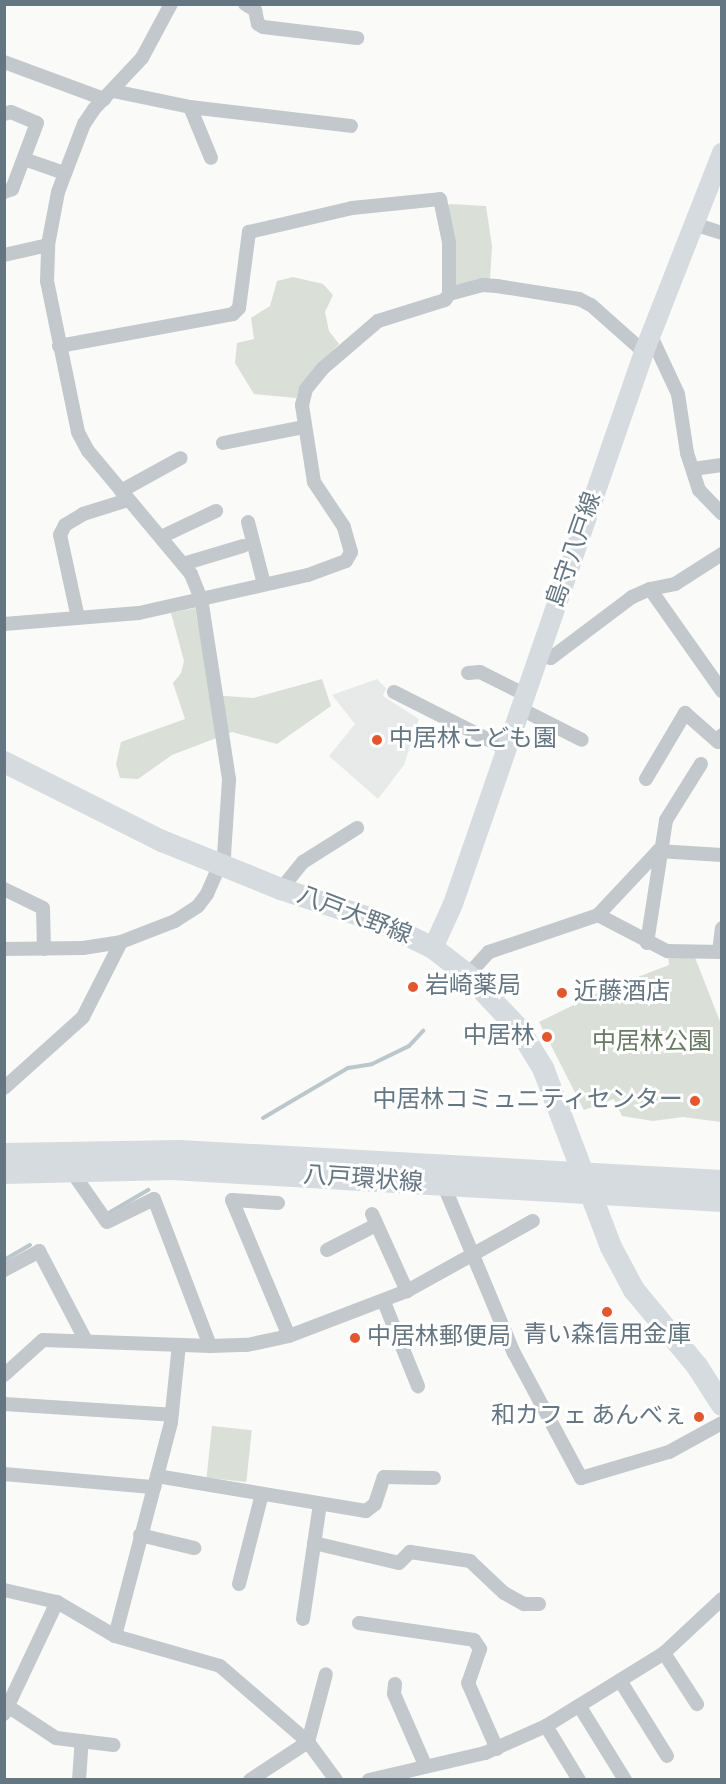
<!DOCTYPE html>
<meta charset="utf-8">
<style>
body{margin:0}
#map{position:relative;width:726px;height:1784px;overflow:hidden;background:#fafaf8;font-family:"Alegreya Sans","Noto Sans JP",sans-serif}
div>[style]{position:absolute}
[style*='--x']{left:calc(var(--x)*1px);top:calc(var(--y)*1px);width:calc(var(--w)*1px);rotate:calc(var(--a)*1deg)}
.built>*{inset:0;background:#e8e9e9}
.green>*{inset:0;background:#dadfd7;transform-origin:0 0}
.stream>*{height:4px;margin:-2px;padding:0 2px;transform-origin:2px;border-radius:2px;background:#bbc7cb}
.minor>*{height:14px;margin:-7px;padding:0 7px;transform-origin:7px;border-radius:7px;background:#c3c8cc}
.secondary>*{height:20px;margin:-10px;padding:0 10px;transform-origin:10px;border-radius:10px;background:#d6dbdf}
.primary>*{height:22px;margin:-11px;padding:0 11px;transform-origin:11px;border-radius:11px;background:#d6dbdf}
.dots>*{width:16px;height:16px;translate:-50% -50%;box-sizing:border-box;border:3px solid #fff;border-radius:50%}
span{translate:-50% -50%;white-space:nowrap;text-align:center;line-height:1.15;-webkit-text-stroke:6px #fff;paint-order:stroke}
.street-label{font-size:24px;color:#657683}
.poi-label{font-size:24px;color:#657683}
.left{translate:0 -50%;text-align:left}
.right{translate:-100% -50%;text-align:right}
.park-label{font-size:24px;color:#687a64}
.frame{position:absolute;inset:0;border:6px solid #657683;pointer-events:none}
</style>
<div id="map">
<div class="built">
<div style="clip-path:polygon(377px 679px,386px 688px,383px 696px,419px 719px,404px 765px,378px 799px,329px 756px,355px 724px,332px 695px)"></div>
</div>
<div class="green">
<div style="clip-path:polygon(450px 204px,486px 206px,492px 246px,490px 279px,453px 286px,446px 207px)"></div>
<div style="clip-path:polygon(293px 277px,323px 284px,333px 295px,325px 312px,329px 331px,339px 344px,301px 384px,296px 398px,254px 394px,235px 363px,237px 343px,254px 339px,251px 318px,270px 306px,277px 281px)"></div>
<div style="clip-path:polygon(195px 608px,211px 695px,253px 698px,322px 679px,331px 706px,277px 744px,232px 732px,172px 755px,138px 779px,120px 778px,116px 764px,121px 742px,185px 719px,173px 683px,181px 673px,184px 661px,171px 613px)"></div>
<div style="clip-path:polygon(668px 955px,694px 955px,721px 1024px,721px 1122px,683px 1117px,653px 1121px,622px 1116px,614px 1099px,584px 1110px,539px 1022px,604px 990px,669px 965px)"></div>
<div style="left:212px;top:1426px;width:40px;height:52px;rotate:6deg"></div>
</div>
<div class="stream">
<div style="--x:263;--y:1118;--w:99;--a:-30.5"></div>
<div style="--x:348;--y:1068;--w:24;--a:-9"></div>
<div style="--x:372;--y:1064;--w:41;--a:-25.9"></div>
<div style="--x:409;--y:1046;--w:21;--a:-47"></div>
<div style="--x:107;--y:1214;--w:48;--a:-30.3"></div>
<div style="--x:4;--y:1260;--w:30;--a:-30"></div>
</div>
<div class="minor">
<div style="--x:245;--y:4;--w:12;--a:31"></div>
<div style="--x:255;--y:10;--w:14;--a:78"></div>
<div style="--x:258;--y:24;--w:6;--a:31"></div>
<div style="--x:263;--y:27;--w:95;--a:6.7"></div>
<div style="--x:4;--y:62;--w:107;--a:20.3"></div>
<div style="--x:113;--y:91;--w:79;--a:11.7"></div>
<div style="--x:190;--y:107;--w:162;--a:6.7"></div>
<div style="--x:190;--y:107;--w:55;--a:67.6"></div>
<div style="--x:4;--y:114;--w:7;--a:-16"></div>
<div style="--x:11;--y:112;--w:28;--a:23"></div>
<div style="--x:37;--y:123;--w:71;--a:110.7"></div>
<div style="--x:12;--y:189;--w:9;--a:159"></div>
<div style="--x:24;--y:159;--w:42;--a:19.3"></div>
<div style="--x:694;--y:224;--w:29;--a:18"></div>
<div style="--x:4;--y:255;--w:45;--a:-12.8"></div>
<div style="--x:650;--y:334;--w:66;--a:65"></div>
<div style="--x:678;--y:394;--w:60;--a:81.3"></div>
<div style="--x:687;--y:453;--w:39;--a:72"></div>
<div style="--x:699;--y:490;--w:33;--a:46"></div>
<div style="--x:59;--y:346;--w:177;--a:-10.4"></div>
<div style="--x:233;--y:314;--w:8;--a:-45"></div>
<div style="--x:239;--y:308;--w:77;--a:-82.5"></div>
<div style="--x:249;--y:232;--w:106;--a:-13.1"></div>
<div style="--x:352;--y:208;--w:88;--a:-5.8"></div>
<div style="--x:440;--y:199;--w:44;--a:78.2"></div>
<div style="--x:449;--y:242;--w:52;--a:90"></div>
<div style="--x:223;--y:443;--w:83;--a:-11.2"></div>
<div style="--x:693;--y:469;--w:29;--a:-8"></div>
<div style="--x:121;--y:491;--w:68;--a:-28.8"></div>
<div style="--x:248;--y:522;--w:64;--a:75.5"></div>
<div style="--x:161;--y:537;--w:61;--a:-25.3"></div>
<div style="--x:183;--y:564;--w:63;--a:-16.7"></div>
<div style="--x:650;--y:589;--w:125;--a:54.8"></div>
<div style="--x:78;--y:618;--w:85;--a:-102.2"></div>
<div style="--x:60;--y:535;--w:11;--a:-63"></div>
<div style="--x:65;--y:525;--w:21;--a:-31"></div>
<div style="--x:83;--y:514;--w:47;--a:-17.3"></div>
<div style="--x:4;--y:624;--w:135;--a:-4.7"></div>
<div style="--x:139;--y:613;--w:173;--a:-12.7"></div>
<div style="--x:308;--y:575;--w:40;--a:-20.2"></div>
<div style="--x:346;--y:561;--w:10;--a:-61"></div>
<div style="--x:351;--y:552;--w:26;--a:-106"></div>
<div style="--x:344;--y:527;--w:54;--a:-123.7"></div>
<div style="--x:314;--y:482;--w:78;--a:-98.9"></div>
<div style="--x:302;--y:405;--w:16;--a:-76"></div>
<div style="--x:306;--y:389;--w:26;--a:-51"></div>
<div style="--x:322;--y:369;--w:74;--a:-40.6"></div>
<div style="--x:378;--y:321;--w:70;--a:-17.4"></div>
<div style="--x:445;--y:300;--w:7;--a:-56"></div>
<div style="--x:449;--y:294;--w:34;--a:-15"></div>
<div style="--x:482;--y:285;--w:15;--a:4"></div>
<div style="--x:497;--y:286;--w:83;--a:9"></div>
<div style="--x:579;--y:299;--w:13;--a:27"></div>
<div style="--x:591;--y:305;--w:71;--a:41.6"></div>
<div style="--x:539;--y:655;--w:12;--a:14"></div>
<div style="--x:551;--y:658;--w:101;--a:-37"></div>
<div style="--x:632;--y:597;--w:20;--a:-24"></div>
<div style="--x:650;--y:589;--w:25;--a:-11"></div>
<div style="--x:675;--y:584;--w:56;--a:-32.6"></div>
<div style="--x:468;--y:673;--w:12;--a:-5"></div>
<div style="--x:480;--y:672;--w:51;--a:26.6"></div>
<div style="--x:394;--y:692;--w:127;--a:26.8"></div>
<div style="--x:521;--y:709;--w:68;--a:26.9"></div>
<div style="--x:646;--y:779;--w:77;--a:-59.4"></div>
<div style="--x:685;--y:713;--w:44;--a:41.3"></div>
<div style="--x:718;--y:742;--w:8;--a:-60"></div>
<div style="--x:4;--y:889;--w:43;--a:26"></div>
<div style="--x:43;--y:908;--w:41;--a:88.6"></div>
<div style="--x:281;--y:889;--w:35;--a:-51"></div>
<div style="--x:303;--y:862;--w:64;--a:-32.2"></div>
<div style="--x:598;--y:915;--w:78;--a:27.6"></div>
<div style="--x:667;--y:951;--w:55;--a:1"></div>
<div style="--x:647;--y:943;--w:124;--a:-81.2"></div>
<div style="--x:666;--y:820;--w:66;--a:-58"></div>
<div style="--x:4;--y:949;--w:79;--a:-0.7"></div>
<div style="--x:83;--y:948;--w:38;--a:-9"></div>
<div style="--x:121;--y:942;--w:58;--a:-21.3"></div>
<div style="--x:175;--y:921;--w:27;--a:-33"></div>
<div style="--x:198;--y:906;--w:15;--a:-53"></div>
<div style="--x:207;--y:894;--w:43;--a:-66.4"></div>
<div style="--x:224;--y:855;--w:76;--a:-86.2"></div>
<div style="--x:229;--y:779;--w:182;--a:-98.8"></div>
<div style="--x:201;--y:599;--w:27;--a:-112"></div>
<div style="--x:191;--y:574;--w:160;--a:-129.9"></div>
<div style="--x:88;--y:451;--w:21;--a:-118"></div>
<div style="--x:78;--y:432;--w:154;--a:-101.6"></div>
<div style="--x:47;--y:281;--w:36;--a:-88"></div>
<div style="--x:48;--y:245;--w:54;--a:-79.3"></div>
<div style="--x:58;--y:192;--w:73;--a:-69.1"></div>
<div style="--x:84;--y:124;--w:18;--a:-56"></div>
<div style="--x:94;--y:109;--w:70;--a:-46.7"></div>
<div style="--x:142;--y:58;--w:61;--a:-61.8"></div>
<div style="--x:719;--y:952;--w:24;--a:-83"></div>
<div style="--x:468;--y:975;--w:31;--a:-48"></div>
<div style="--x:489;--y:952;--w:115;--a:-18.7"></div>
<div style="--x:598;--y:915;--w:88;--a:-46.8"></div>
<div style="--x:658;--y:851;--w:64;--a:3.6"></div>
<div style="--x:4;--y:1088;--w:106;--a:-41.9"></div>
<div style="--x:83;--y:1017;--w:84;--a:-63.1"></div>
<div style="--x:74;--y:1169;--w:10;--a:73"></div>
<div style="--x:77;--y:1179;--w:52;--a:55.1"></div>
<div style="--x:107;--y:1222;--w:52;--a:-26.1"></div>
<div style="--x:154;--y:1199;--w:157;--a:69.1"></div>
<div style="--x:444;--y:1186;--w:181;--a:67.3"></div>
<div style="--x:514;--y:1353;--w:142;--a:61.8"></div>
<div style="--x:581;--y:1478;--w:92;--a:-16.5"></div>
<div style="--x:669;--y:1452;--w:60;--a:-28.7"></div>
<div style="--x:278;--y:1203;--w:46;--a:-176.3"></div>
<div style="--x:232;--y:1200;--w:147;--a:67.3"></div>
<div style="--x:372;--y:1214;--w:85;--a:65.6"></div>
<div style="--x:327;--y:1250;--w:55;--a:-27"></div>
<div style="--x:4;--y:1270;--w:40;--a:-28"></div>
<div style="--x:39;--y:1251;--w:99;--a:62.4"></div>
<div style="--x:384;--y:1302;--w:91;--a:68"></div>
<div style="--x:4;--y:1375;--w:52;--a:-41.9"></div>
<div style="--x:43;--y:1340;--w:167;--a:2.1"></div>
<div style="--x:210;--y:1346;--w:37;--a:-2"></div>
<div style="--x:247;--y:1345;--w:43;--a:-12.1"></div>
<div style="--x:289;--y:1336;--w:126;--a:-20.9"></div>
<div style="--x:407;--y:1291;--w:144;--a:-29.1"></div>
<div style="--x:4;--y:1404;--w:168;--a:3.7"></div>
<div style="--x:4;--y:1474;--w:151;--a:5"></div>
<div style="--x:157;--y:1476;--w:212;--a:9.5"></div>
<div style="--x:366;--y:1511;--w:11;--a:-38"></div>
<div style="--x:375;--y:1504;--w:28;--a:-72"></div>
<div style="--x:384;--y:1477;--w:50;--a:1.1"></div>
<div style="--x:140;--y:1535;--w:56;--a:13.5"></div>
<div style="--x:314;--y:1543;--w:87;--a:13.2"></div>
<div style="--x:399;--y:1563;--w:16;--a:-45"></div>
<div style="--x:410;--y:1552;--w:61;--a:8.5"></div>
<div style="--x:470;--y:1561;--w:47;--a:43.3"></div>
<div style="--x:504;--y:1593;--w:23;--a:29"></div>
<div style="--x:524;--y:1604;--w:15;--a:0"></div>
<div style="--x:239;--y:1584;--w:93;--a:-75.7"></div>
<div style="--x:4;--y:1590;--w:54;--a:12.8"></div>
<div style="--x:57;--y:1602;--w:67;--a:30.4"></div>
<div style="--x:115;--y:1636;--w:109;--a:15.9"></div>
<div style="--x:220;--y:1666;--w:116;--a:40.8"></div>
<div style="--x:308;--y:1742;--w:47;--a:53.6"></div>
<div style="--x:303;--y:1619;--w:116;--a:-81.6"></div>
<div style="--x:359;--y:1623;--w:116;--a:8.4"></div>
<div style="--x:474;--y:1640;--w:11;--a:56"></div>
<div style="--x:480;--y:1649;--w:36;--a:109"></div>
<div style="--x:468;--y:1683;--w:72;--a:66.3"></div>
<div style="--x:115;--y:1636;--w:221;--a:-75.3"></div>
<div style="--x:171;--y:1422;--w:77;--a:-84.1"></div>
<div style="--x:664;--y:1653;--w:61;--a:57.1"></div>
<div style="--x:621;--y:1682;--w:87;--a:58.1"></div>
<div style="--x:395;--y:1684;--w:10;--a:96"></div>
<div style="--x:394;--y:1694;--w:77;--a:66.4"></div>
<div style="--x:9;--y:1707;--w:56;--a:33.4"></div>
<div style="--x:56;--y:1738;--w:58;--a:6.9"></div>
<div style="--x:580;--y:1707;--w:86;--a:58.3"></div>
<div style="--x:4;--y:1714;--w:124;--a:-64.7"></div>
<div style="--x:546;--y:1726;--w:63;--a:58.6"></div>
<div style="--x:79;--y:1780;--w:39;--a:-86"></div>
<div style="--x:250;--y:1780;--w:69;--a:-33.2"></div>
<div style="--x:308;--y:1742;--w:70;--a:-75.2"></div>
<div style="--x:369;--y:1780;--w:119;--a:-13.1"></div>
<div style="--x:485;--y:1753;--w:67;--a:-23.9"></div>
<div style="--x:546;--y:1726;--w:139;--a:-31.7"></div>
<div style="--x:664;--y:1653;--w:79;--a:-43"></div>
</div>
<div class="secondary">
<div style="--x:433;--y:948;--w:48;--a:-65.6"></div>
<div style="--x:453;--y:904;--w:584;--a:-70.91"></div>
<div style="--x:644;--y:352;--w:214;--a:-68.6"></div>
</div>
<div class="primary">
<div style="--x:4;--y:762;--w:177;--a:26.6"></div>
<div style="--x:162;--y:841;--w:128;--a:22"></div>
<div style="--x:281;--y:889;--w:102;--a:18.3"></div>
<div style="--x:378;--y:921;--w:61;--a:26.1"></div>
<div style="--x:433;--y:948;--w:44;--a:37.6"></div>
<div style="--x:468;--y:975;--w:74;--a:46.6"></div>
<div style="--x:519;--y:1029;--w:46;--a:58.4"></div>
<div style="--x:543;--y:1068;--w:191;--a:69.2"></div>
<div style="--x:611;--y:1247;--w:49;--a:61.9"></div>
<div style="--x:634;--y:1290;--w:99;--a:50.3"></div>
<div style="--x:697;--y:1366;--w:46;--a:57.3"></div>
<div style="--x:4;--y:1154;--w:175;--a:-1"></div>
<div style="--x:179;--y:1151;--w:544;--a:3.16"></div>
<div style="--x:4;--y:1173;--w:168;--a:-1.4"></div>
<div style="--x:172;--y:1169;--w:551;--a:3.33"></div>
</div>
<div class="dots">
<div style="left:377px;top:740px;background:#e4572e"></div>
<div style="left:413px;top:987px;background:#e4572e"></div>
<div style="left:562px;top:993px;background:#e4572e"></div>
<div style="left:547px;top:1037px;background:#e4572e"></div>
<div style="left:695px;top:1101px;background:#e4572e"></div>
<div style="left:607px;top:1312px;background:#e4572e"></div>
<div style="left:355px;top:1338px;background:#e4572e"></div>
<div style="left:699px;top:1417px;background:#e4572e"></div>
</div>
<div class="street-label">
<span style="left:575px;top:550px;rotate:-71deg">島守八戸線</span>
<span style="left:354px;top:916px;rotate:21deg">八戸大野線</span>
<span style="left:363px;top:1180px;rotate:4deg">八戸環状線</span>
</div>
<div class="poi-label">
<span class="left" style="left:389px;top:740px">中居林こども園</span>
<span class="left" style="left:425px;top:987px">岩崎薬局</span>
<span class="left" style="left:574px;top:993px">近藤酒店</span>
<span class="right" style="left:535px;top:1037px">中居林</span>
<span class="right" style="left:683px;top:1101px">中居林コミュニティセンター</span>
<span style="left:607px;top:1336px">青い森信用金庫</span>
<span class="left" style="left:367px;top:1338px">中居林郵便局</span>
<span class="right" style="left:687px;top:1417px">和カフェ あんべぇ</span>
</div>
<div class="park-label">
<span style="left:652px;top:1043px">中居林公園</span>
</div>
<div class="frame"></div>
</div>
